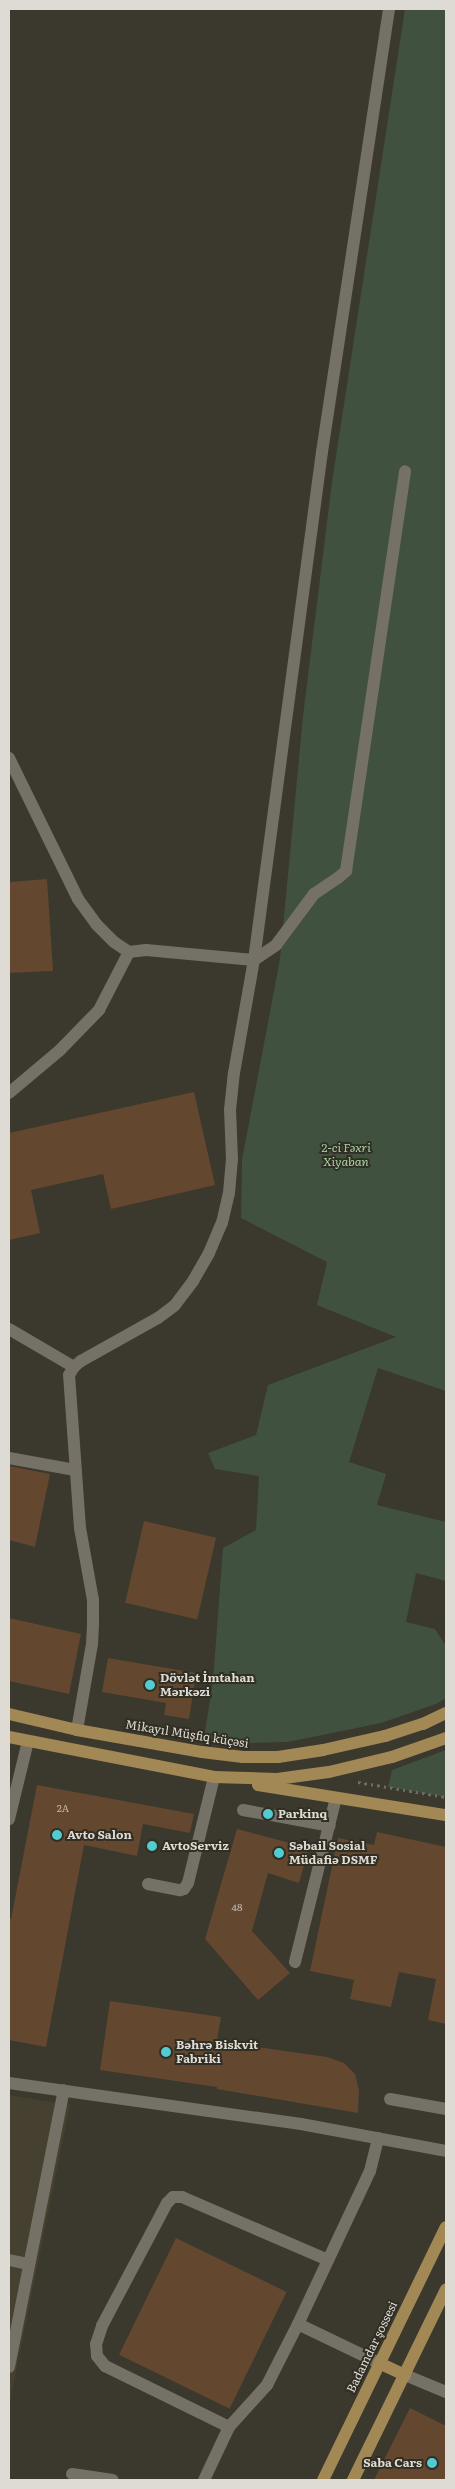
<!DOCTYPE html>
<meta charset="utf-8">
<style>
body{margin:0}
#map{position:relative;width:455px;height:2489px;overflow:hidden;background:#3b382e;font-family:Literata,serif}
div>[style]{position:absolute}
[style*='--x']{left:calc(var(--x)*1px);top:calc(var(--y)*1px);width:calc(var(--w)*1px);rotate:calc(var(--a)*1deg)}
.built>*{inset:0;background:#464030}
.green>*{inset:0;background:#415140}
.building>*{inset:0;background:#63472f;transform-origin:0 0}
.path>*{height:3px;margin-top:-1.5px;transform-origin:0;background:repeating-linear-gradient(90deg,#6e6b62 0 2.5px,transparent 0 6.5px)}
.minor>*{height:12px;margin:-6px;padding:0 6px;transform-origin:6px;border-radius:6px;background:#757166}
.major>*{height:12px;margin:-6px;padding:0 6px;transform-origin:6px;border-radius:6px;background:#a28854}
.dots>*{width:14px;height:14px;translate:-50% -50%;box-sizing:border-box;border:2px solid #312e24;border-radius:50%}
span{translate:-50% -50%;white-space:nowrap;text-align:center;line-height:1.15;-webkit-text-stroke:4px #312e24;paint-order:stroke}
.number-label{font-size:10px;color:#bfb6ac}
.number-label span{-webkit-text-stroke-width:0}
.park-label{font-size:12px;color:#a5d4a3;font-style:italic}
.poi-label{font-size:12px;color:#dedbd5;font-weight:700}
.left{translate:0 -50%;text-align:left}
.right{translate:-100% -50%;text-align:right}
.street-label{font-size:12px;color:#dedbd5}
.frame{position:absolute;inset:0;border:10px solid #dedbd5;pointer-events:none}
</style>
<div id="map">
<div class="built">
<div style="clip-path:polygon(9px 2095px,70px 2105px,9px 2406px)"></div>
</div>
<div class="green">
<div style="clip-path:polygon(405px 9px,446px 9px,446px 1391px,378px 1368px,349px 1462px,386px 1474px,377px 1505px,446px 1522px,446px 1581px,416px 1573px,406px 1622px,435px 1629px,446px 1646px,446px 1698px,436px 1704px,381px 1723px,288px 1742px,240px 1743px,204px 1738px,213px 1681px,223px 1548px,256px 1530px,259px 1476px,215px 1469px,208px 1453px,256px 1435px,268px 1385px,396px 1337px,317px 1305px,327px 1262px,241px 1218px,242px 1160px,280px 959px,303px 716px,332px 482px)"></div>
<div style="clip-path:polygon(446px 1750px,446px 1797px,388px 1787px,392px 1770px)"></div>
</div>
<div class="building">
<div style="clip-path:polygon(47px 879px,53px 971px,9px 973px,9px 882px)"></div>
<div style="clip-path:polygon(194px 1092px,215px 1185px,111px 1209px,103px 1174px,31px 1190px,40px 1233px,9px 1240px,9px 1133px)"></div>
<div style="clip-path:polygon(9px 1466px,50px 1474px,35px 1547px,9px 1540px)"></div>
<div style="left:144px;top:1521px;width:74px;height:84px;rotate:13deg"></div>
<div style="clip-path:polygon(9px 1618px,81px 1634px,69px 1694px,9px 1681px)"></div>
<div style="clip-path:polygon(108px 1658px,196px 1673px,189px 1719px,164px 1715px,166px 1703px,102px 1692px)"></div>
<div style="clip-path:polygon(37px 1785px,194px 1814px,190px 1833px,143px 1824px,137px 1856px,84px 1845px,46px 2047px,9px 2040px,9px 1918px,11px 1919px)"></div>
<div style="clip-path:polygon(237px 1829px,309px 1848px,299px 1883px,268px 1873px,252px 1931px,290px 1973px,258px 2000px,205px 1939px)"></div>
<div style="clip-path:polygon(377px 1832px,446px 1847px,446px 2024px,428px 2020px,436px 1979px,399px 1972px,391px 2007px,350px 1999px,354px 1980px,310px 1971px,338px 1838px,374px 1845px)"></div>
<div style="clip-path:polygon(110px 2001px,221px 2017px,217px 2041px,327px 2057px,344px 2063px,355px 2074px,359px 2090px,358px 2113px,217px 2089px,217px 2087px,100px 2070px)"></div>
<div style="left:176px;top:2238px;width:123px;height:130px;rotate:26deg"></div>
<div style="clip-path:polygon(410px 2408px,446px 2426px,446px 2480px,374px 2480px)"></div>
</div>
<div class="path">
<div style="--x:358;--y:1782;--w:89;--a:9.7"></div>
</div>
<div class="minor">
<div style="--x:9;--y:758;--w:157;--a:63.9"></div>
<div style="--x:78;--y:899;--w:31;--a:54"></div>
<div style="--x:96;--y:924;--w:25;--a:45"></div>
<div style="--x:114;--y:942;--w:18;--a:34"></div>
<div style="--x:9;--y:1093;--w:67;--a:-40.1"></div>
<div style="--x:60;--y:1050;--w:56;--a:-45.7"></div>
<div style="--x:99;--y:1010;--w:65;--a:-62.7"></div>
<div style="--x:129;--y:952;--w:17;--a:-7"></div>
<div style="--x:146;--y:950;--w:108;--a:5.3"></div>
<div style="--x:254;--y:960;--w:27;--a:-34"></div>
<div style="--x:276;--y:945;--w:64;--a:-53.3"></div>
<div style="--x:314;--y:894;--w:29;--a:-34"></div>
<div style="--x:338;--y:878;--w:11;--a:-41"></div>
<div style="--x:346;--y:871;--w:404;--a:-81.6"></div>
<div style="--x:9;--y:1329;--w:75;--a:30.3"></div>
<div style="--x:9;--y:1458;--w:67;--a:10.3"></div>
<div style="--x:77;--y:1730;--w:87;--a:-80.1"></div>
<div style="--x:92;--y:1644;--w:22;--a:-87"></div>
<div style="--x:93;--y:1622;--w:22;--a:-90"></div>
<div style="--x:93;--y:1600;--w:73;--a:-100.2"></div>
<div style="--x:80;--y:1528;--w:153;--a:-94.1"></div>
<div style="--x:69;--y:1375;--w:9;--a:-58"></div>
<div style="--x:74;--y:1367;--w:9;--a:-41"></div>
<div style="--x:81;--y:1361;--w:88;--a:-29.2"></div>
<div style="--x:158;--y:1318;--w:21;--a:-37"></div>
<div style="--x:175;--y:1305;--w:30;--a:-53"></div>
<div style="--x:193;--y:1281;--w:32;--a:-60"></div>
<div style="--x:209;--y:1253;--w:33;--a:-67"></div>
<div style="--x:222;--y:1223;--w:31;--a:-77"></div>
<div style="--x:229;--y:1193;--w:34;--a:-85"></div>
<div style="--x:232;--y:1159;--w:49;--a:-92.3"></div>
<div style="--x:230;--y:1110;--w:37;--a:-84"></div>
<div style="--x:234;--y:1073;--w:115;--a:-80"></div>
<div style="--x:254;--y:960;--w:513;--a:-82.38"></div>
<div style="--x:322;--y:452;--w:448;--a:-81.4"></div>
<div style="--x:243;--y:1810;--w:88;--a:10.4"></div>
<div style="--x:9;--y:1819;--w:80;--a:-76.3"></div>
<div style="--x:148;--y:1884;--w:33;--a:11"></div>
<div style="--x:180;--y:1890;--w:4;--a:-14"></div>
<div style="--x:184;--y:1889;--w:7;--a:-56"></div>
<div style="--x:188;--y:1883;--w:109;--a:-76.2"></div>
<div style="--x:295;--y:1962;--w:169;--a:-76"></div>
<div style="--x:9;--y:2083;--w:295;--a:8"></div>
<div style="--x:301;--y:2124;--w:147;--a:10.5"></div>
<div style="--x:390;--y:2099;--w:57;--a:10.1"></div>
<div style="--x:9;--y:2260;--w:19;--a:12"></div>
<div style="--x:328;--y:2260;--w:159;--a:-156.7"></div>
<div style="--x:182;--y:2197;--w:9;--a:180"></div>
<div style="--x:173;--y:2197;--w:8;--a:135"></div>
<div style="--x:167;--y:2203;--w:139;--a:117.9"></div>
<div style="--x:102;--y:2326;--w:19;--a:108"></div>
<div style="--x:96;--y:2344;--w:12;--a:85"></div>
<div style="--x:97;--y:2356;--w:13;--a:51"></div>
<div style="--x:105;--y:2366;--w:138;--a:26.2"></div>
<div style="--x:229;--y:2427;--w:57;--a:-47.9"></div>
<div style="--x:267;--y:2385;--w:68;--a:-63.1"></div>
<div style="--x:298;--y:2324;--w:169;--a:-64.8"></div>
<div style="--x:370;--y:2171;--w:34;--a:-76"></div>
<div style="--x:298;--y:2324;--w:90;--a:25.7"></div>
<div style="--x:9;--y:2367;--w:282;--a:-78.8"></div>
<div style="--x:405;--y:2375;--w:44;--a:22.5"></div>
<div style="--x:72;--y:2474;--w:41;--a:8.3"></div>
<div style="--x:204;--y:2480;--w:59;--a:-64.7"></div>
</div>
<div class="major">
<div style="--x:9;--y:1714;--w:70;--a:13.2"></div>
<div style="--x:77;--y:1730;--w:127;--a:10"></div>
<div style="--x:202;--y:1752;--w:41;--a:7"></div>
<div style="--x:243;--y:1757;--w:35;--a:0"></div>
<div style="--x:278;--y:1757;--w:46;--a:-8.8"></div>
<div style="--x:323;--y:1750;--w:64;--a:-12.7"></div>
<div style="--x:385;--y:1736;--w:40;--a:-18"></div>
<div style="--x:423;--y:1724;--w:25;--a:-26"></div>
<div style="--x:9;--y:1737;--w:209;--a:11"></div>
<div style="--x:214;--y:1777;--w:63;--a:1.8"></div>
<div style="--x:277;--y:1779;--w:52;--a:-7.7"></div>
<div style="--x:329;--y:1772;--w:65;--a:-13.4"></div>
<div style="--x:392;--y:1757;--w:57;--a:-19.4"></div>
<div style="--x:258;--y:1785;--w:190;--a:9.1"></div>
<div style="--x:379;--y:2363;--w:29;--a:25"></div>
<div style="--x:323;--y:2480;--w:281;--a:-64.1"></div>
<div style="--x:353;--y:2480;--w:212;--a:-64"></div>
</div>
<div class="dots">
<div style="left:150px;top:1685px;background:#52ccd0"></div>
<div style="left:268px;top:1814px;background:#52ccd0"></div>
<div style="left:57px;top:1835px;background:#52ccd0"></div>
<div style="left:152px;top:1846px;background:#52ccd0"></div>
<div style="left:279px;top:1853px;background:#52ccd0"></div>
<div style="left:166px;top:2052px;background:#52ccd0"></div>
<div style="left:432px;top:2463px;background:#52ccd0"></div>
</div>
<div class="number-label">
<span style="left:63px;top:1808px">2А</span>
<span style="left:237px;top:1907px">48</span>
</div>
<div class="park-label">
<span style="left:346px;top:1155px">2-ci Fəxri<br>Xiyaban</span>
</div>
<div class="poi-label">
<span class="left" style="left:160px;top:1685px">Dövlət İmtahan<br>Mərkəzi</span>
<span class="left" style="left:278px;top:1814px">Parkinq</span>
<span class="left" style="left:67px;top:1835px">Avto Salon</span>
<span class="left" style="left:162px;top:1846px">AvtoServiz</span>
<span class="left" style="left:289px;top:1853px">Səbail Sosial<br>Müdafiə DSMF</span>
<span class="left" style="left:176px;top:2052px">Bəhrə Biskvit<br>Fabriki</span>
<span class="right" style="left:422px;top:2463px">Saba Cars</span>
</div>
<div class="street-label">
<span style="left:187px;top:1734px;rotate:9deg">Mikayıl Müşfiq küçəsi</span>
<span style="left:372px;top:2347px;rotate:-64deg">Badamdar şossesi</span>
</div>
<div class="frame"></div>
</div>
